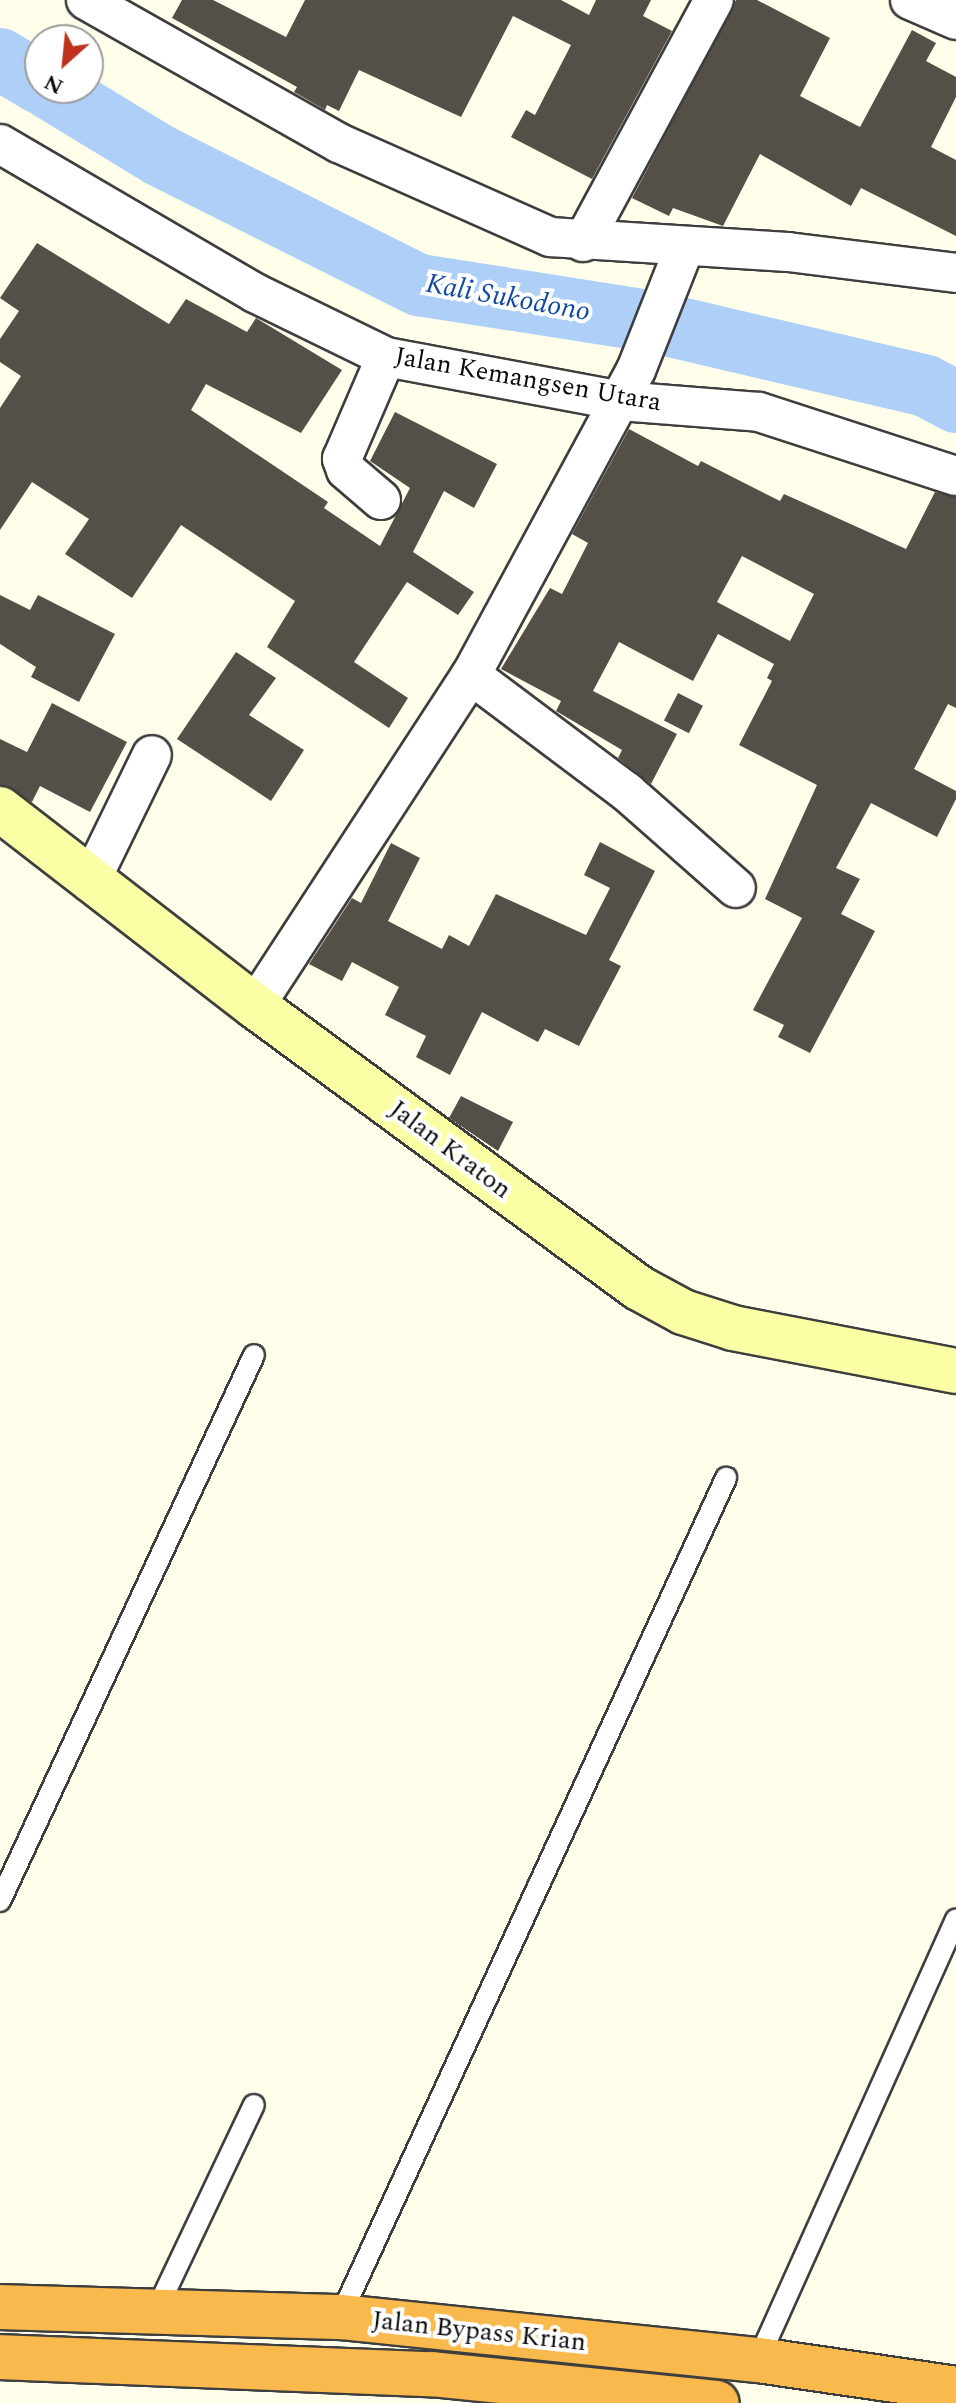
<!DOCTYPE html>
<style>
body{margin:0}
#map{position:relative;width:956px;height:2403px;overflow:hidden;background:#fffeea;font-family:Spectral,serif}
div>[style]{position:absolute}
[style*='--x']{left:calc(var(--x)*1px);top:calc(var(--y)*1px);width:calc(var(--w)*1px);rotate:calc(var(--a)*1deg)}
.river>*{height:62px;margin:-31px;padding:0 31px;transform-origin:31px;border-radius:31px;background:#adcff8}
.building>*{inset:0;background:#544f47;transform-origin:0 0}
.roads{filter:drop-shadow(2px 0 #3e3e3e) drop-shadow(-2px 0 #3e3e3e) drop-shadow(0 2px #3e3e3e) drop-shadow(0 -2px #3e3e3e)}
.lane>*{height:20px;margin:-10px;padding:0 10px;transform-origin:10px;border-radius:10px;background:#fff}
.street>*{height:38px;margin:-19px;padding:0 19px;transform-origin:19px;border-radius:19px;background:#fff}
.secondary>*{height:44px;margin:-22px;padding:0 22px;transform-origin:22px;border-radius:22px;background:#faffa5}
.highway>*{height:44px;margin:-22px;padding:0 22px;transform-origin:22px;border-radius:22px;background:#fab94d}
span{translate:-50% -50%;white-space:nowrap;text-align:center;line-height:1.15;-webkit-text-stroke:8px #fff;paint-order:stroke}
.street-label{font-size:26px;color:#0b0b0b}
.water-label{font-size:28px;color:#114aa1;font-style:italic}
.north{position:absolute;left:24px;top:24px;width:80px;height:80px;box-sizing:border-box;background:#fff;border:2px solid #9d9d9d;border-radius:50%;rotate:207deg;font-size:22px;font-weight:700;line-height:32px;text-align:center;color:#0b0b0b}
.north::after{content:'';display:block;margin:auto;width:28px;height:36px;background:#c0321f;clip-path:polygon(50% 0,100% 100%,50% 72%,0 100%)}
</style>
<div id="map">
<div class="river">
<div style="--x:0;--y:59;--w:47;--a:31"></div>
<div style="--x:49;--y:88;--w:129;--a:31.3"></div>
<div style="--x:159;--y:155;--w:291;--a:26.6"></div>
<div style="--x:419;--y:285;--w:238;--a:8.9"></div>
<div style="--x:654;--y:322;--w:279;--a:13.2"></div>
<div style="--x:926;--y:386;--w:34;--a:28"></div>
</div>
<div class="building">
<div style="clip-path:polygon(182px 0,213px 0,286px 37px,305px 0,561px 0,589px 15px,596px 0,651px 0,643px 16px,672px 31px,592px 179px,511px 137px,526px 110px,535px 115px,571px 45px,513px 16px,461px 117px,359px 70px,339px 111px,327px 105px,325px 110px,294px 92px,297px 87px,172px 18px)"></div>
<div style="clip-path:polygon(736px 0,757px 0,830px 38px,800px 96px,860px 127px,912px 30px,936px 43px,926px 61px,956px 77px,956px 97px,931px 147px,956px 160px,956px 236px,861px 188px,851px 206px,760px 154px,723px 226px,673px 208px,669px 216px,632px 198px)"></div>
<div style="clip-path:polygon(37px 243px,169px 324px,186px 299px,247px 332px,256px 318px,342px 370px,301px 433px,206px 384px,191px 410px,328px 502px,324px 508px,380px 546px,410px 488px,370px 461px,395px 412px,497px 464px,474px 508px,444px 491px,413px 552px,474px 592px,458px 615px,407px 582px,354px 662px,408px 698px,389px 728px,267px 647px,295px 601px,181px 525px,132px 598px,65px 554px,89px 519px,32px 482px,0 530px,0 408px,21px 376px,0 362px,0 339px,19px 311px,0 298px)"></div>
<div style="clip-path:polygon(evenodd,629px 429px,698px 466px,701px 461px,780px 501px,784px 494px,906px 549px,935px 492px,956px 497px,956px 708px,948px 704px,914px 769px,956px 791px,956px 799px,937px 837px,871px 803px,836px 868px,860px 879px,841px 914px,875px 931px,810px 1053px,778px 1037px,784px 1025px,753px 1010px,802px 918px,765px 899px,817px 785px,739px 745px,772px 681px,767px 678px,774px 664px,718px 634px,693px 681px,619px 642px,593px 691px,677px 734px,651px 784px,618px 758px,622px 750px,556px 711px,561px 701px,501px 669px,550px 588px,562px 594px,588px 543px,572px 534px,629px 429px,742px 556px,814px 594px,790px 641px,717px 602px,742px 556px)"></div>
<div style="clip-path:polygon(0 595px,30px 610px,38px 595px,115px 634px,79px 702px,31px 677px,36px 667px,0 644px)"></div>
<div style="clip-path:polygon(236px 652px,276px 678px,249px 715px,304px 750px,271px 801px,177px 739px)"></div>
<div style="left:678px;top:693px;width:28px;height:31px;rotate:27deg"></div>
<div style="clip-path:polygon(52px 703px,127px 742px,90px 812px,40px 786px,32px 802px,0 785px,0 739px,27px 752px)"></div>
<div style="clip-path:polygon(600px 842px,655px 871px,609px 960px,621px 966px,579px 1046px,545px 1029px,538px 1042px,482px 1012px,450px 1075px,416px 1057px,426px 1036px,385px 1015px,399px 987px,352px 962px,342px 981px,309px 964px,352px 898px,361px 903px,391px 843px,420px 858px,388px 921px,442px 949px,449px 935px,469px 946px,496px 894px,586px 935px,610px 888px,584px 875px)"></div>
<div style="clip-path:polygon(461px 1096px,513px 1122px,498px 1151px,449px 1118px)"></div>
</div>
<div class="roads">
<div class="lane">
<div style="--x:0;--y:1901;--w:602;--a:-65.05"></div>
<div style="--x:156;--y:2311;--w:228;--a:-64.6"></div>
<div style="--x:340;--y:2317;--w:924;--a:-65.29"></div>
<div style="--x:758;--y:2360;--w:483;--a:-65.8"></div>
</div>
<div class="street">
<div style="--x:86;--y:0;--w:291;--a:29.5"></div>
<div style="--x:339;--y:143;--w:231;--a:24"></div>
<div style="--x:550;--y:237;--w:238;--a:3.6"></div>
<div style="--x:788;--y:252;--w:169;--a:7.1"></div>
<div style="--x:910;--y:0;--w:50;--a:23.5"></div>
<div style="--x:0;--y:144;--w:295;--a:30.3"></div>
<div style="--x:255;--y:293;--w:146;--a:26"></div>
<div style="--x:386;--y:357;--w:238;--a:10.6"></div>
<div style="--x:620;--y:401;--w:139;--a:4.5"></div>
<div style="--x:759;--y:412;--w:207;--a:18"></div>
<div style="--x:583;--y:242;--w:275;--a:-61.6"></div>
<div style="--x:381;--y:500;--w:46;--a:-139.4"></div>
<div style="--x:346;--y:470;--w:12;--a:-110"></div>
<div style="--x:342;--y:459;--w:111;--a:-66.7"></div>
<div style="--x:471;--y:675;--w:195;--a:36.9"></div>
<div style="--x:627;--y:792;--w:145;--a:41.4"></div>
<div style="--x:90;--y:882;--w:141;--a:-64"></div>
<div style="--x:255;--y:1006;--w:395;--a:-56.9"></div>
<div style="--x:471;--y:675;--w:347;--a:-61.6"></div>
<div style="--x:636;--y:370;--w:130;--a:-68.4"></div>
</div>
<div class="secondary">
<div style="--x:0;--y:809;--w:322;--a:37.7"></div>
<div style="--x:255;--y:1006;--w:476;--a:36.3"></div>
<div style="--x:639;--y:1288;--w:50;--a:28.6"></div>
<div style="--x:683;--y:1312;--w:52;--a:17.7"></div>
<div style="--x:733;--y:1328;--w:227;--a:10.9"></div>
</div>
<div class="highway">
<div style="--x:0;--y:2307;--w:340;--a:1.7"></div>
<div style="--x:340;--y:2317;--w:420;--a:5.9"></div>
<div style="--x:758;--y:2360;--w:200;--a:8.3"></div>
<div style="--x:0;--y:2357;--w:432;--a:2.3"></div>
<div style="--x:432;--y:2374;--w:286;--a:5.8"></div>
</div>
</div>
<div class="street-label">
<span style="left:528px;top:380px;rotate:10deg">Jalan Kemangsen Utara</span>
<span style="left:450px;top:1150px;rotate:37deg">Jalan Kraton</span>
<span style="left:479px;top:2332px;rotate:6deg">Jalan Bypass Krian</span>
</div>
<div class="water-label">
<span style="left:508px;top:298px;rotate:10deg">Kali Sukodono</span>
</div>
<div class="north">N</div>
</div>
